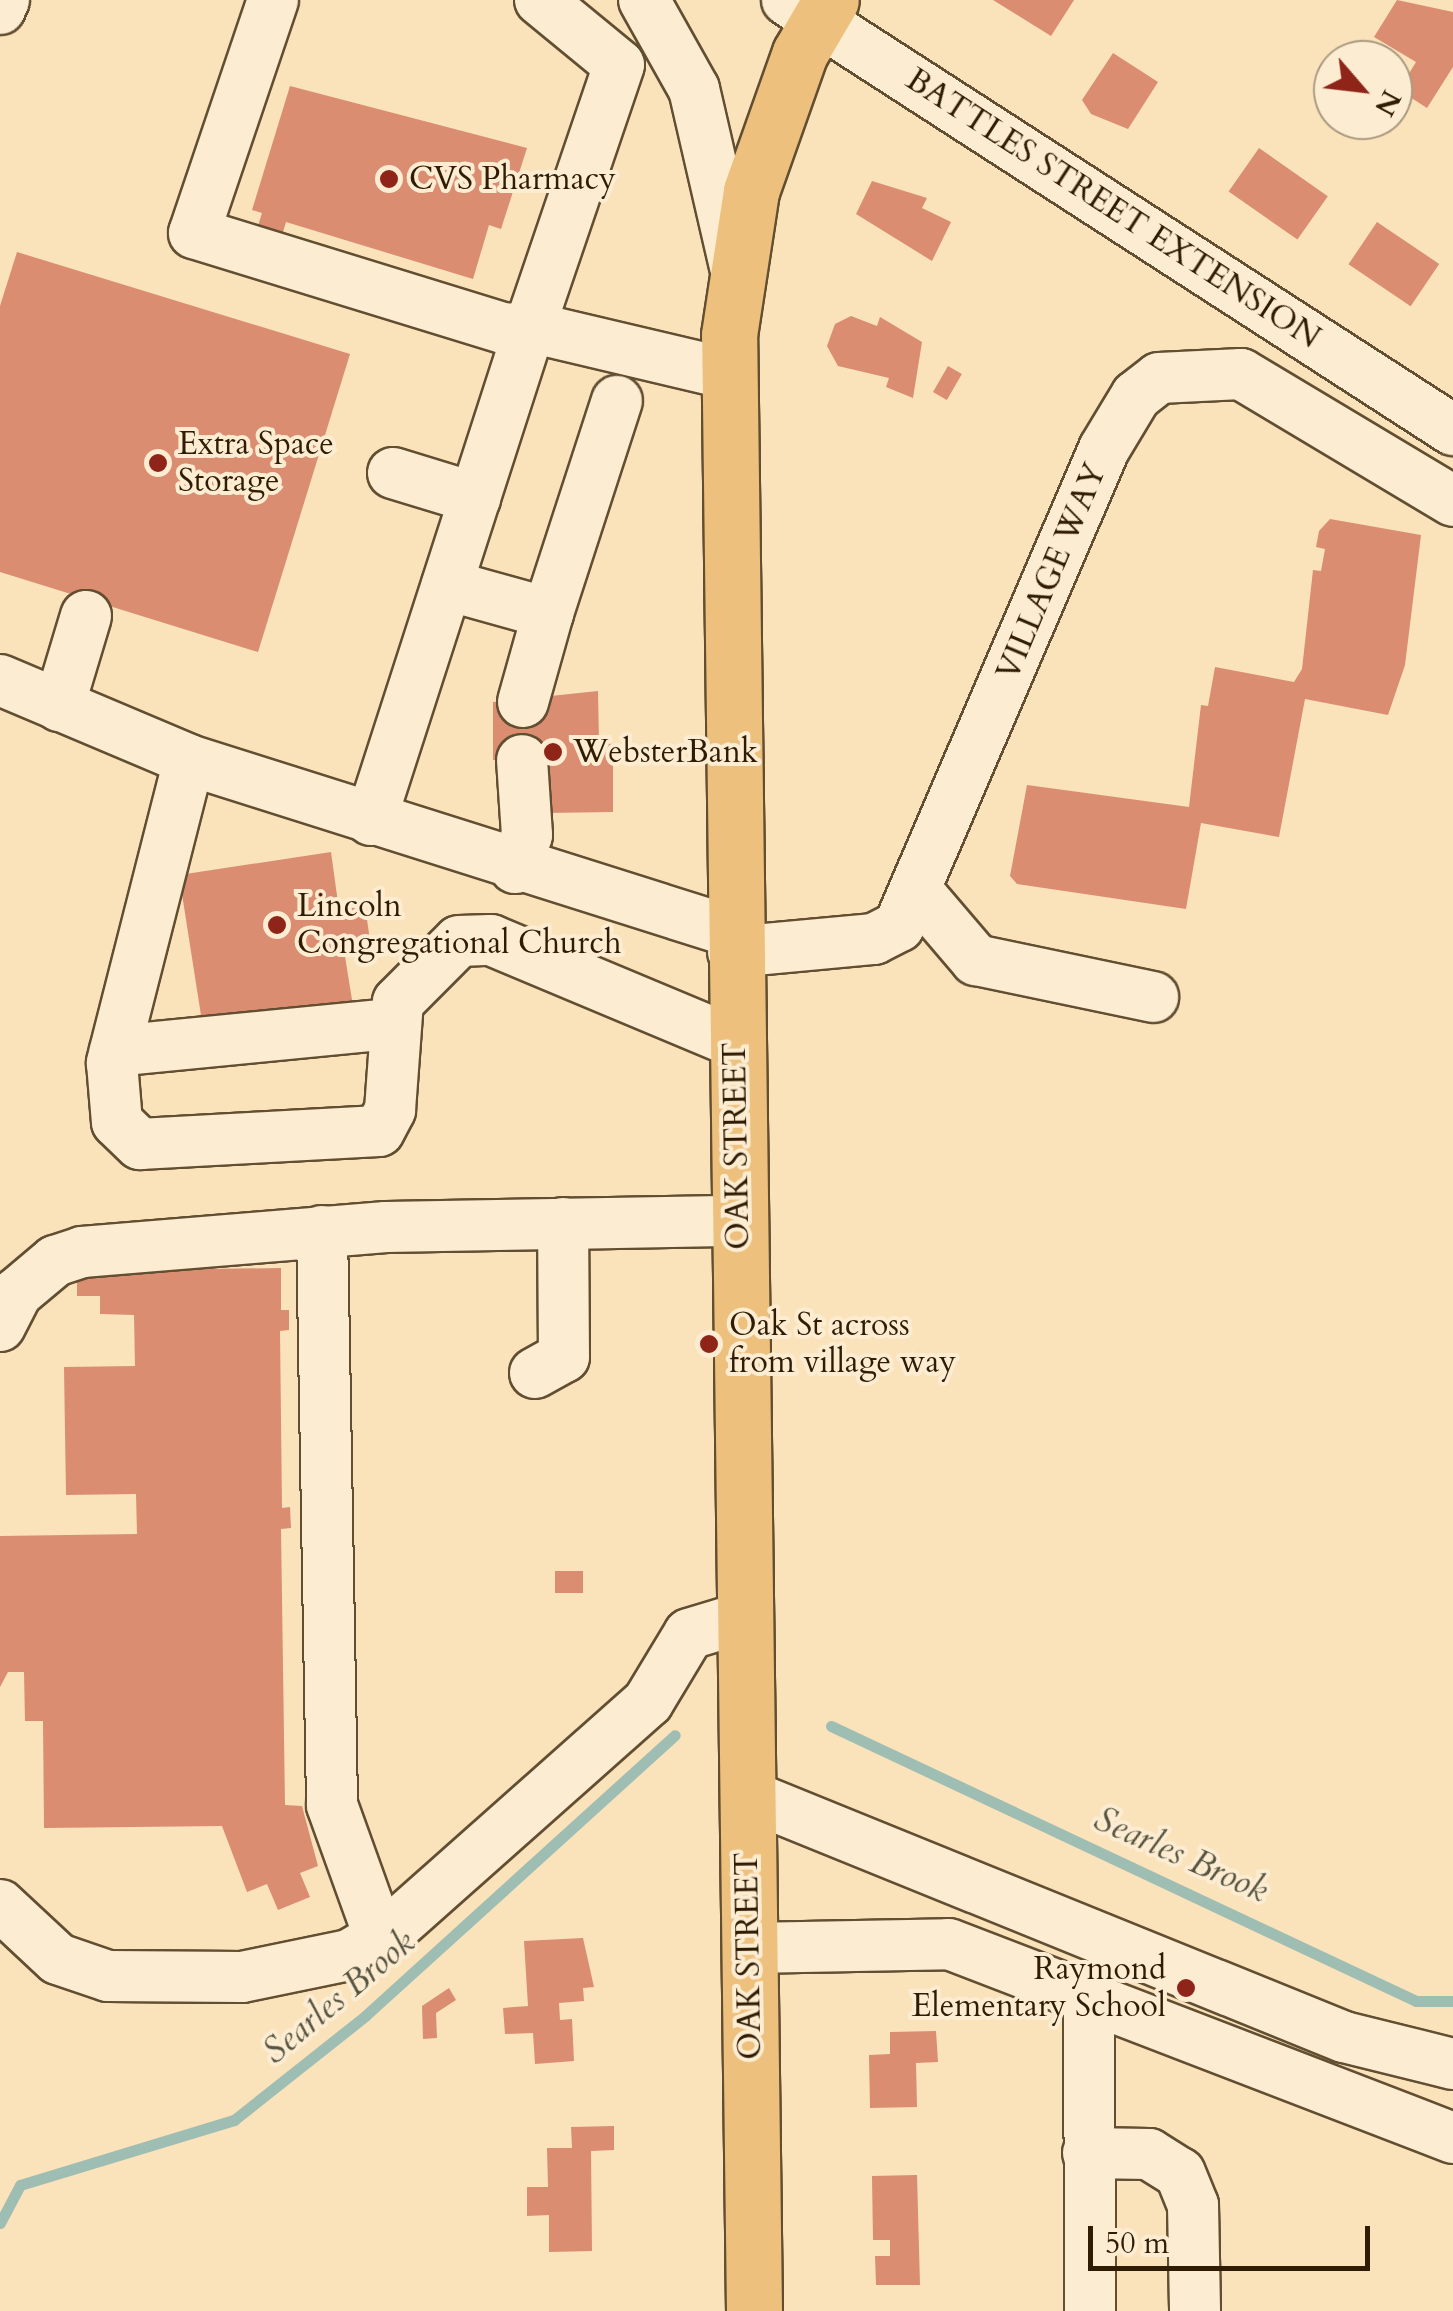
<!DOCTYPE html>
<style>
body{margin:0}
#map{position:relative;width:1453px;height:2311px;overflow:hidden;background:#fae2ba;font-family:Cardo,serif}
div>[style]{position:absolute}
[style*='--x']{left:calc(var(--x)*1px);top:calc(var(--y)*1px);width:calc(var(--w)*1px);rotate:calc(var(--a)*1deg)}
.stream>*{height:11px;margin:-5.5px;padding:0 5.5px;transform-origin:5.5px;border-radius:5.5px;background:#9ebdb3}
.building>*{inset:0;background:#da8d71;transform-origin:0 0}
.roads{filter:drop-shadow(2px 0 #624e31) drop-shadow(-2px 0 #624e31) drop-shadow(0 2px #624e31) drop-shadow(0 -2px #624e31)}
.minor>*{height:50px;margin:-25px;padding:0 25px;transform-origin:25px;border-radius:25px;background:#fcecd2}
.major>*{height:55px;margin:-27.5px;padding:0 27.5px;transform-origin:27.5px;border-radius:27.5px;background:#edc17d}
.dots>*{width:28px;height:28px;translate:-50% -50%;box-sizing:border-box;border:5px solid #fcecd2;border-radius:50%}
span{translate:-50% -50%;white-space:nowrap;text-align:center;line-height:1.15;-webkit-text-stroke:8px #fcecd2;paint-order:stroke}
.poi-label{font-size:32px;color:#301c03}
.left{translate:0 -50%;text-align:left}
.right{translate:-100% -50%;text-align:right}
.street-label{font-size:32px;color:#301c03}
.water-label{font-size:35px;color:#565441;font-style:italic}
.north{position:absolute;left:1313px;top:40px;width:100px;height:100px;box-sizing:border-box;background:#fcecd2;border:2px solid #aa997f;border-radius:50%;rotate:118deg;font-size:28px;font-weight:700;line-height:40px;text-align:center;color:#301c03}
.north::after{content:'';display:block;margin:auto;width:35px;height:45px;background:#8f2418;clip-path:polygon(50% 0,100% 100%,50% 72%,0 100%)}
.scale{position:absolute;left:1088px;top:2226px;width:282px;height:45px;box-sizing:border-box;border:5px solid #301c03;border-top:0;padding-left:12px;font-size:30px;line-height:35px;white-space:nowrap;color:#301c03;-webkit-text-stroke:8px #fcecd2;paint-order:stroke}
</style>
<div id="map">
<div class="stream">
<div style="--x:831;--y:1726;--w:646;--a:25.18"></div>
<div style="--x:1416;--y:2001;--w:37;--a:0"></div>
<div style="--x:0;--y:2223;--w:43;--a:-62.2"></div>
<div style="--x:20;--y:2185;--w:224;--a:-16.9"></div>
<div style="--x:234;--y:2120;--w:167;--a:-38.4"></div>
<div style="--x:365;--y:2016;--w:418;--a:-42.2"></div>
</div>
<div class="building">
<div style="clip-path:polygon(993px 0,1074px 0,1051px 36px)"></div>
<div style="clip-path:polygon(1397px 0,1453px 12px,1453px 67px,1427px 108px,1399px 90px,1416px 62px,1374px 37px)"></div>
<div style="clip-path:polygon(1113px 53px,1158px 82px,1128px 129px,1091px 114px,1082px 100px)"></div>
<div style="clip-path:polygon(290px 86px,527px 148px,501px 229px,489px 225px,473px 279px,286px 222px,278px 249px,253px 242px,262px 213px,252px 210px)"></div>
<div style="left:1259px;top:148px;width:84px;height:53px;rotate:35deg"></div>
<div style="clip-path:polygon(872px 181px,927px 198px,922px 208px,951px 222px,932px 261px,856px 214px)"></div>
<div style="left:1377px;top:222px;width:75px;height:51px;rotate:34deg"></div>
<div style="clip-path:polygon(17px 252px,350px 354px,258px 652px,0 572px,0 306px)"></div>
<div style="clip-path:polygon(851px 316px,877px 326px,880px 317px,922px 342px,913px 398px,886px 387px,889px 378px,838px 366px,827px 346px,835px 324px)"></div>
<div style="left:948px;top:366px;width:16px;height:30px;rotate:30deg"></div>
<div style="clip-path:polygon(1330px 519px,1421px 535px,1405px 665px,1388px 715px,1305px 699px,1279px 837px,1201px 823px,1186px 909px,1017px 884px,1010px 876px,1027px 785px,1189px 807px,1201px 705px,1208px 706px,1215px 667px,1294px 682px,1302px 669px,1313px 570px,1321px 571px,1325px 549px,1316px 547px,1319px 531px)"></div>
<div style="clip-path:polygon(598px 691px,599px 743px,613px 744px,613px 812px,544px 813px,543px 759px,493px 760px,493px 702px)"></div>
<div style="clip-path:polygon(331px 852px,339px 910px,365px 906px,370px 940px,343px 944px,353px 1006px,203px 1028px,179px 875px)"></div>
<div style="clip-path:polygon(281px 1268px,281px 1310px,289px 1310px,289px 1330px,280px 1331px,282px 1508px,290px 1507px,291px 1528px,281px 1529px,285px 1805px,302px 1806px,318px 1866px,300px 1873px,310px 1897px,278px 1910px,267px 1884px,247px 1892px,222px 1826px,44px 1828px,43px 1721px,25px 1721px,24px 1672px,8px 1672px,0 1687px,0 1536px,137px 1534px,136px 1494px,66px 1495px,64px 1367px,135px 1366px,134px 1315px,100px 1314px,100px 1296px,77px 1296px,77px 1271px)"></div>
<div style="left:555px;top:1571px;width:28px;height:22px"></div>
<div style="clip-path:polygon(583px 1938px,594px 1987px,583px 1988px,584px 2001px,559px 2003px,560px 2020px,572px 2019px,574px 2061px,535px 2064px,533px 2033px,505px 2034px,503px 2008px,528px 2006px,524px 1941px)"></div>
<div style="clip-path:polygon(449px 1988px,456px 2000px,436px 2013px,437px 2038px,423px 2039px,422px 2006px)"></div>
<div style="clip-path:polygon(936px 2031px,938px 2062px,916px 2063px,917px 2107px,870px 2108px,869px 2055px,890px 2054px,890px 2032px)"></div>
<div style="clip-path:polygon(614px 2126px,614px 2150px,591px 2151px,592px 2251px,549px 2252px,549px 2215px,527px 2216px,527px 2187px,548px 2187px,547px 2148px,572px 2148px,571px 2127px)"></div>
<div style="clip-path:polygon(917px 2175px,920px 2285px,876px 2285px,875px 2256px,890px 2256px,890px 2240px,873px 2240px,872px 2176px)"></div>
</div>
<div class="roads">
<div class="minor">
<div style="--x:273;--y:0;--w:246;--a:108.7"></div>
<div style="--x:194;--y:233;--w:326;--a:17.1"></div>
<div style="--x:506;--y:329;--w:24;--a:-5"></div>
<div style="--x:530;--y:327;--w:518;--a:107.88"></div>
<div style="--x:540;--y:0;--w:102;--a:39.4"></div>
<div style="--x:619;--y:65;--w:277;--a:108.8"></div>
<div style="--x:530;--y:327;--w:204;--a:13.3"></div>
<div style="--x:644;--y:0;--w:102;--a:60.7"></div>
<div style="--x:694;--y:89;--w:182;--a:77"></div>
<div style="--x:787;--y:0;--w:793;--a:32.85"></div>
<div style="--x:0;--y:9;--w:10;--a:-66"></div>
<div style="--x:393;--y:473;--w:86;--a:17"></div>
<div style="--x:447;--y:585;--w:105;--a:15.5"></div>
<div style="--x:548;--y:613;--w:223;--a:-72"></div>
<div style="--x:0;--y:680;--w:205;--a:22.9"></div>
<div style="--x:189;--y:760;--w:571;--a:17.55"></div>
<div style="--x:523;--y:702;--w:92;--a:-74.3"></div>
<div style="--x:59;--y:706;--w:94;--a:-73.3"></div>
<div style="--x:189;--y:760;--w:313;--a:104.3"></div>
<div style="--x:112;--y:1063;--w:59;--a:85.2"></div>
<div style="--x:117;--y:1122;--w:32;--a:44"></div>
<div style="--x:140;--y:1144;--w:239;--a:-3.1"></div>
<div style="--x:379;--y:1131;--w:24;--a:-62"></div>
<div style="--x:390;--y:1110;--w:108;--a:-85.8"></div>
<div style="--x:398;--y:1002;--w:86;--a:-45"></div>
<div style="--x:459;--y:941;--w:32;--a:-2"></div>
<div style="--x:491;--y:940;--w:264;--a:22.7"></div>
<div style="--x:515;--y:868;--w:35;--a:-70"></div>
<div style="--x:527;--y:835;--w:75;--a:-93.8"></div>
<div style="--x:917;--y:891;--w:91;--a:49.5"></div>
<div style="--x:976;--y:960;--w:181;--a:11.8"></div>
<div style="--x:733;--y:952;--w:142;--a:-5.3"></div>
<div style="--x:874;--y:939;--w:28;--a:-27"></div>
<div style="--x:899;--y:926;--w:519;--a:-66.74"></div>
<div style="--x:1104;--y:449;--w:62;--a:-58.9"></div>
<div style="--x:1136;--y:396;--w:29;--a:-38"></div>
<div style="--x:1159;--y:378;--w:82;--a:-2.8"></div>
<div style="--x:1241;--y:374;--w:247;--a:30.9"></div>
<div style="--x:115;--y:1051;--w:276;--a:-5.6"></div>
<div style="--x:322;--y:1231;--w:574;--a:89"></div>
<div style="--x:332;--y:1805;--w:141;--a:70.2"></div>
<div style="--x:0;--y:1326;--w:37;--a:-63"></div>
<div style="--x:17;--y:1293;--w:50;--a:-40.1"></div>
<div style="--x:55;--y:1261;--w:28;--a:-18"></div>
<div style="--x:82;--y:1252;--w:305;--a:-4.7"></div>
<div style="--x:386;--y:1227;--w:352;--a:-1"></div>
<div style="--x:535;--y:1373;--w:33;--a:-29"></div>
<div style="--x:564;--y:1357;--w:134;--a:-90.4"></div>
<div style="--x:747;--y:1795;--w:644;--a:22.07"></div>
<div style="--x:1344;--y:2037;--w:112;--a:13.9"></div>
<div style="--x:0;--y:1905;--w:79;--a:43"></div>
<div style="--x:58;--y:1959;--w:53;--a:18.8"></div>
<div style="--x:108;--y:1976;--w:134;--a:0.4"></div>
<div style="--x:242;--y:1977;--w:109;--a:-11.6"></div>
<div style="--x:349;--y:1955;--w:48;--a:-30.3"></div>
<div style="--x:390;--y:1931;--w:345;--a:-41.6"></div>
<div style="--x:648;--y:1702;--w:79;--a:-58.9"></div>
<div style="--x:689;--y:1634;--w:59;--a:-16.9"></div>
<div style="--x:749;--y:1948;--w:200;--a:-1.1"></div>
<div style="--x:949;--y:1944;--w:540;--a:21.05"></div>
<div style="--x:1089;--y:1992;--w:319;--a:89.8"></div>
<div style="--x:1088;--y:2153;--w:61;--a:0.9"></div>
<div style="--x:1149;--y:2154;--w:36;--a:32"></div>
<div style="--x:1180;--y:2173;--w:35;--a:68"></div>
<div style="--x:1193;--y:2205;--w:106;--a:88.9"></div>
</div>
<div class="major">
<div style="--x:754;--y:2311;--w:1976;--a:-90.72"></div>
<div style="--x:729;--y:335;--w:146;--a:-81.3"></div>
<div style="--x:751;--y:191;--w:146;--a:-70.5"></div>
<div style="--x:800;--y:53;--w:61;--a:-59.7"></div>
</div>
</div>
<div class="dots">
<div style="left:389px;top:179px;background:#8f2418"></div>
<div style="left:158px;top:463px;background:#8f2418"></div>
<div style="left:553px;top:752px;background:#8f2418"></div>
<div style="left:277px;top:925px;background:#8f2418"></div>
<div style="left:709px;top:1344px;background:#8f2418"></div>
<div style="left:1186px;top:1988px;background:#8f2418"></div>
</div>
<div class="poi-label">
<span class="left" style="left:409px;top:179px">CVS Pharmacy</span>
<span class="left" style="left:178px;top:463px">Extra Space<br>Storage</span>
<span class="left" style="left:573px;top:752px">WebsterBank</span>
<span class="left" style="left:297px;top:925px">Lincoln<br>Congregational Church</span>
<span class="left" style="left:729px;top:1344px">Oak St across<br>from village way</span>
<span class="right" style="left:1166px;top:1988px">Raymond<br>Elementary School</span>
</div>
<div class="street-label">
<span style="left:1113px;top:209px;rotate:33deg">BATTLES STREET EXTENSION</span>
<span style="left:1052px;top:572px;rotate:-67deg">VILLAGE WAY</span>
<span style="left:737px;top:1146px;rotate:-91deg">OAK STREET</span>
<span style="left:749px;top:1956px;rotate:-91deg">OAK STREET</span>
</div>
<div class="water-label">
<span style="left:1181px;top:1855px;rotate:24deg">Searles Brook</span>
<span style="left:339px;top:1997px;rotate:-40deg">Searles Brook</span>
</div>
<div class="north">N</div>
<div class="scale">50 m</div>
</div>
